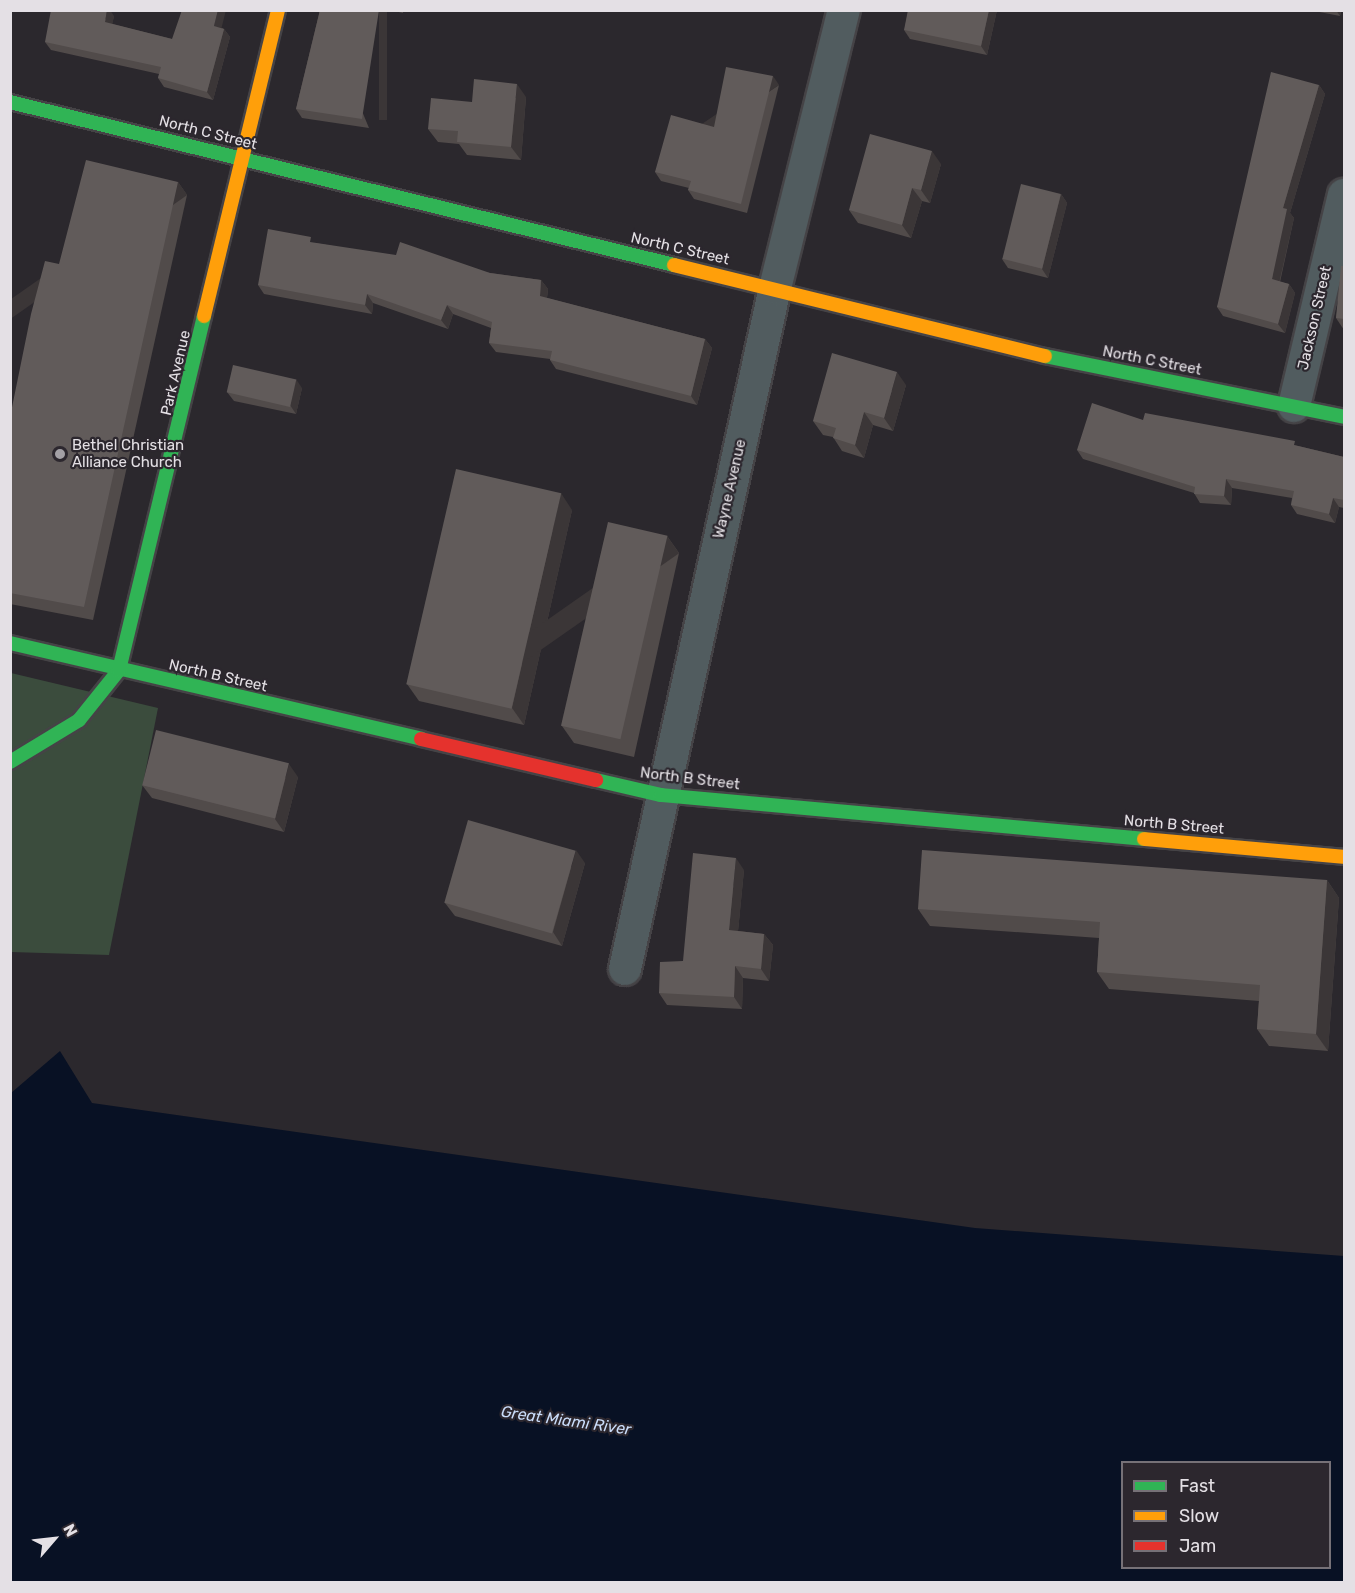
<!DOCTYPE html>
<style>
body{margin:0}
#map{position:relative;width:1355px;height:1593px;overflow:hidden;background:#2b282d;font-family:Rubik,sans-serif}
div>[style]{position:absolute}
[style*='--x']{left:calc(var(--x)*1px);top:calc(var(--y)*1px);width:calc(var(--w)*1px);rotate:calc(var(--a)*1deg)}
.green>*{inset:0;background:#3b4c3d}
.water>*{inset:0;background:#081124}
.roads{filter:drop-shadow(2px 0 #454346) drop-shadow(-2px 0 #454346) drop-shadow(0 2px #454346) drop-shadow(0 -2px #454346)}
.street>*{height:32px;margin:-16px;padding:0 16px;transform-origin:16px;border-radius:16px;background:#515c5f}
.fast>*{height:14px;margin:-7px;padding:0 7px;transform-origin:7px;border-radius:7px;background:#30b455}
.slow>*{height:14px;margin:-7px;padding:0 7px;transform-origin:7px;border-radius:7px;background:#ff9f0a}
.jam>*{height:14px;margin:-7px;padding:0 7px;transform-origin:7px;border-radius:7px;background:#e5322d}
.wall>*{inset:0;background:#514b4a}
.shaded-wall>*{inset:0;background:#3b3637;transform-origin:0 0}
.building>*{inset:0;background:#615b5a;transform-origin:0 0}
.dots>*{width:16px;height:16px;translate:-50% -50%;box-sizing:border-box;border:3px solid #2c272e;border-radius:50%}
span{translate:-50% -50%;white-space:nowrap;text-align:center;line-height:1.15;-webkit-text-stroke:4.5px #2c272e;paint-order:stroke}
.street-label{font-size:15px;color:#e4e0e5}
.poi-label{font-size:15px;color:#e4e0e5}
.left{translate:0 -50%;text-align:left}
.water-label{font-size:16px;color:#caddfa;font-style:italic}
.frame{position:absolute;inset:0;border:12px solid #e4e0e5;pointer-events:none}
.legend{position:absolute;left:1121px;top:1461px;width:210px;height:108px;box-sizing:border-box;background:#2c272e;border:2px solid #767177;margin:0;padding:8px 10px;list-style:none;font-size:18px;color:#e4e0e5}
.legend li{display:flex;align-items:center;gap:12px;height:30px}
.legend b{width:30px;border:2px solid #767177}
.north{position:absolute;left:24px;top:1509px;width:60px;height:60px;-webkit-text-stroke:4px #2c272e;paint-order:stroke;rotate:62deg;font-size:16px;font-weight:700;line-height:24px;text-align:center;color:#e4e0e5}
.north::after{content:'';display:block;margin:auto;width:21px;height:27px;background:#e4e0e5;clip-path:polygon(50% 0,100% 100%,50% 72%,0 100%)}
</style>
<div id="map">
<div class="green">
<div style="clip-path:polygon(11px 673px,158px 708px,109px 955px,11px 952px)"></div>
</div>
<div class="water">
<div style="clip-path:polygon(evenodd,60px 1051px,92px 1103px,975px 1228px,1344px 1256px,1344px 1582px,11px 1582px,11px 1093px,60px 1051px,1122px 1462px,1330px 1462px,1330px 1568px,1122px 1568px,1122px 1462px)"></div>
</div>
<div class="roads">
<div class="street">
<div style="--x:1294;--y:406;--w:217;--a:-76.7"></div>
<div style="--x:625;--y:969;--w:697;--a:-77.58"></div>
<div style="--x:775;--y:288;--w:286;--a:-76.1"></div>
</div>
<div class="fast">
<div style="--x:10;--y:102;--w:684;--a:13.79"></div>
<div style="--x:1045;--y:356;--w:305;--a:11.5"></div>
<div style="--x:10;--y:643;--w:422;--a:13.1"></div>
<div style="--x:10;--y:762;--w:81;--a:-31.3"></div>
<div style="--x:79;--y:720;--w:64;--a:-51.3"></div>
<div style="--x:119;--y:670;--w:364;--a:-76.5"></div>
<div style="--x:596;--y:780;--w:67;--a:13"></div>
<div style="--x:661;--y:795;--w:485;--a:5.2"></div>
</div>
<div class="slow">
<div style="--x:674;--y:265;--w:382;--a:13.8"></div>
<div style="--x:204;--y:316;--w:315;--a:-76.4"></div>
<div style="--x:1144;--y:839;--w:201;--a:5.1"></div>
</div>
<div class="jam">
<div style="--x:421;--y:739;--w:180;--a:13.2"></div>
</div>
</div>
<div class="wall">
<div style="clip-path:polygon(320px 10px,369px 128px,302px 118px,296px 109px)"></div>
<div style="clip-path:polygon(390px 10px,403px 10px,403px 13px)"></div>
<div style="clip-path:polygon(997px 10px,987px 55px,910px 39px,904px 30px)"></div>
<div style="clip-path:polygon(1309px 10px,1341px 10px,1340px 16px)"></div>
<div style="clip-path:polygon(114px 16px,112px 24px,172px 39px,222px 28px,224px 29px,230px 37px,213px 100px,164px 87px,158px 78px,159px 74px,51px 50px,45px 42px)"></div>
<div style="clip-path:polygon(779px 85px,747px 213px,694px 199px,688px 190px,689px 188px,661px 181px,655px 172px,714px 127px)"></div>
<div style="clip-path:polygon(1319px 85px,1325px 94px,1290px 213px,1294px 218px,1280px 282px,1289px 284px,1295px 293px,1285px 333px,1223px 316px,1217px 307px)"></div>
<div style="clip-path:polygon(526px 97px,521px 160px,467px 155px,459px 144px,438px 142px,428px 129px,472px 102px)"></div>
<div style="clip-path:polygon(941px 164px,930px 203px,922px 201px,911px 238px,858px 223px,849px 210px)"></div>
<div style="clip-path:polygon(178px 182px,187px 195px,93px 620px,10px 604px,10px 417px,59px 264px)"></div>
<div style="clip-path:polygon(1061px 194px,1067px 203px,1048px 278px,1008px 268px,1002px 259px)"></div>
<div style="clip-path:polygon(315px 243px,490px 273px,541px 280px,548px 289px,547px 298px,705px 339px,712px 348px,697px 405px,556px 369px,550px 360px,550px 359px,496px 352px,489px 343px,491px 328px,453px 314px,448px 329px,373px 303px,372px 314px,264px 294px,258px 285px)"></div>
<div style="clip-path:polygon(1344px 266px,1344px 330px,1336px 318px)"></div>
<div style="clip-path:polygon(906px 385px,893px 431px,873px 425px,864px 458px,842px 451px,833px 437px,823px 435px,813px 421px)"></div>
<div style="clip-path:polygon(302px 388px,296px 414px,234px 401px,227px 392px)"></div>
<div style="clip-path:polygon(1143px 420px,1298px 446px,1344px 457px,1344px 508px,1339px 507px,1335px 523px,1297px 514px,1291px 505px,1292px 498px,1232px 488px,1231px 505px,1200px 503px,1194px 493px,1083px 459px,1077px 450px)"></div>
<div style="clip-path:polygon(572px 510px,524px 725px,419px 701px,407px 684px)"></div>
<div style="clip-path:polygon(667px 536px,679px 553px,634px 757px,574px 743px,562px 726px)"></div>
<div style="clip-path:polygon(298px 777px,284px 832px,152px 798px,142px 785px)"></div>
<div style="clip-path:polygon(585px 863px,562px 946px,455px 916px,445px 903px)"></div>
<div style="clip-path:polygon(744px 870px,738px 931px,764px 934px,773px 945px,769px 981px,743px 978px,742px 1009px,667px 1005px,659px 993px,683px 961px)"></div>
<div style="clip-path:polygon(1327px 880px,1339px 898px,1328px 1051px,1269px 1046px,1257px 1029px,1259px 1001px,1109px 989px,1097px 972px,1099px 938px,930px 926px,918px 909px)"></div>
</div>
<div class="shaded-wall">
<div style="clip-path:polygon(107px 10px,110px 10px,114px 16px,111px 31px,105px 22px)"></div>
<div style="clip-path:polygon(218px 10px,226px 10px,220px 34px,214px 26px)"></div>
<div style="left:379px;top:10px;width:8px;height:110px"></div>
<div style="clip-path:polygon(989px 10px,997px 10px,987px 55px,981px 46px)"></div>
<div style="clip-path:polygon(1336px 10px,1341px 10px,1340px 16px)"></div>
<div style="clip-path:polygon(224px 29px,230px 37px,213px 100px,207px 92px)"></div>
<div style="left:773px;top:76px;width:11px;height:132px;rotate:56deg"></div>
<div style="clip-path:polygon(517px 84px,526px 97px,521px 160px,511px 147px)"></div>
<div style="clip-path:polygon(1319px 85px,1325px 94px,1290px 213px,1294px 218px,1278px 288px,1272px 279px,1283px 208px)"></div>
<div style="clip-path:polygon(932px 151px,941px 164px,930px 203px,921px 190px)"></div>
<div style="left:178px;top:182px;width:16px;height:435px;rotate:55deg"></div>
<div style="clip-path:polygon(912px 188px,922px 201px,911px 238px,902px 225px)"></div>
<div style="clip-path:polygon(1061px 194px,1067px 203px,1048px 278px,1042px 269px)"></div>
<div style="clip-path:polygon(541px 280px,548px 289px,546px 305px,540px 296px)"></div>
<div style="clip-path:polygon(1289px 284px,1295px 293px,1285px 333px,1278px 324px)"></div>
<div style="clip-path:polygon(367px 294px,373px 303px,372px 314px,365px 305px)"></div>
<div style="clip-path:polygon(447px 305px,453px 314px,448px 329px,441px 320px)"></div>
<div style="clip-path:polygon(705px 339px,712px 348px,697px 405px,691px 396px)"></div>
<div style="clip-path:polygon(897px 372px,906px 385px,893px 431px,884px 418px)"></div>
<div style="clip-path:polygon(296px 379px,302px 388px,296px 414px,290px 405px)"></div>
<div style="clip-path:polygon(864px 412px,873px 425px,864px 458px,855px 445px)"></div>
<div style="clip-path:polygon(1226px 479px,1232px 488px,1231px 505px,1224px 496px)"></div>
<div style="clip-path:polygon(561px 493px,572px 510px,524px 725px,512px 708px)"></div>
<div style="clip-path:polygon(1333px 498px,1339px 507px,1335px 523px,1329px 514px)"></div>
<div style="left:667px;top:536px;width:21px;height:209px;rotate:55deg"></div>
<div style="clip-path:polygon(289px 764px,298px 777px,284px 832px,275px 819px)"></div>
<div style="clip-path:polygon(576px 850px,585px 863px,562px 946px,553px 932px)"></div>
<div style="clip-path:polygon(736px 858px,744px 870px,737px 942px,729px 930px)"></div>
<div style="clip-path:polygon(1327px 880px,1339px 898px,1328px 1051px,1316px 1034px)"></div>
<div style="clip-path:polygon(764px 934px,773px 945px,769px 981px,761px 969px)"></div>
<div style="clip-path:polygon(735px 966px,743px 978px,742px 1009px,734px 997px)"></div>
</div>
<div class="building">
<div style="clip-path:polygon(51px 10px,107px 10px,105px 22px,172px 39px,182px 10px,218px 10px,214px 26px,224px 29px,207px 92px,158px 78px,161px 67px,45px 42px)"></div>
<div style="clip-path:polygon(320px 10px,379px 10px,362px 119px,296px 109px)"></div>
<div style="clip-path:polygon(908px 10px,989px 10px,981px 46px,904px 30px)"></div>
<div style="clip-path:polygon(726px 67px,773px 76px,741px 204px,688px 190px,691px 181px,655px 172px,671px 115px,714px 127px)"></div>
<div style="clip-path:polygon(1271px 72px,1319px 85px,1283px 208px,1287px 209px,1272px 279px,1289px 284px,1278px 324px,1217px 307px)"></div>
<div style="clip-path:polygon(474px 79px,517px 84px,511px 147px,457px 142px,458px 131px,428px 129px,431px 98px,472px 102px)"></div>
<div style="clip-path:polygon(870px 134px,932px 151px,921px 190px,912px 188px,902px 225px,849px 210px)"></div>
<div style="clip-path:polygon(86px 160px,178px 182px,84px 607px,10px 593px,10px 417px,31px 314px,45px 261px,59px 264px)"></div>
<div style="left:1021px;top:184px;width:41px;height:77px;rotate:14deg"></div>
<div style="clip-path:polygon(268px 229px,311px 237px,310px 242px,396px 255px,400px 242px,490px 273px,541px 280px,540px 296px,705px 339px,691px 396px,550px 360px,552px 351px,489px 343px,492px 322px,447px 305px,441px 320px,367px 294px,365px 305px,258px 285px)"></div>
<div style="clip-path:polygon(1341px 266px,1344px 266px,1344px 319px,1336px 318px)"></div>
<div style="clip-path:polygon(832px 353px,897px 372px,884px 418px,864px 412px,855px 445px,833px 438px,836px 428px,813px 421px)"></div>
<div style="left:233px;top:365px;width:65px;height:28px;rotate:13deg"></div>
<div style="clip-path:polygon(1092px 403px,1143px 420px,1145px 413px,1295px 441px,1294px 445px,1344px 457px,1344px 500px,1333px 498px,1329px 514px,1291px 505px,1294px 491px,1226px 479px,1224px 496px,1194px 494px,1195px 487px,1077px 450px)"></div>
<div style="left:456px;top:469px;width:108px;height:221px;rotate:13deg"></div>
<div style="left:608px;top:522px;width:61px;height:209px;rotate:13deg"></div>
<div style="left:156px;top:730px;width:137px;height:57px;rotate:14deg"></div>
<div style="left:468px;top:820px;width:112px;height:86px;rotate:16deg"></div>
<div style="clip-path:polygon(922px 850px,1327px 880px,1316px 1034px,1257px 1029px,1260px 985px,1097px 972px,1100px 922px,918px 909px)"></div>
<div style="clip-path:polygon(693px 853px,736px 858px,729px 930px,764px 934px,761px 969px,735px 966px,734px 997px,659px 993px,660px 962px,683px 961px)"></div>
</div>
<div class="dots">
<div style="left:60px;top:454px;background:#a3a0a5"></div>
</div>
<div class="street-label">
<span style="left:208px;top:133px;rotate:14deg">North C Street</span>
<span style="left:680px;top:249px;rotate:13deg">North C Street</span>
<span style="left:1315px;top:318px;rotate:-77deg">Jackson Street</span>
<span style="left:1152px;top:361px;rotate:11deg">North C Street</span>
<span style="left:176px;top:373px;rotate:-77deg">Park Avenue</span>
<span style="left:730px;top:489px;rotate:-77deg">Wayne Avenue</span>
<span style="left:218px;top:676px;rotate:13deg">North B Street</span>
<span style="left:690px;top:779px;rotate:7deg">North B Street</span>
<span style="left:1174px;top:825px;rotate:5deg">North B Street</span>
</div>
<div class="poi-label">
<span class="left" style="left:72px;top:454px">Bethel Christian<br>Alliance Church</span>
</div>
<div class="water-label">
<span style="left:566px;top:1421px;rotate:8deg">Great Miami River</span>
</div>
<div class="frame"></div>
<ul class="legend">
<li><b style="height:8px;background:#30b455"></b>Fast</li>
<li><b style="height:8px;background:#ff9f0a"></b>Slow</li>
<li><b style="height:8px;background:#e5322d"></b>Jam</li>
</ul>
<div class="north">N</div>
</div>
